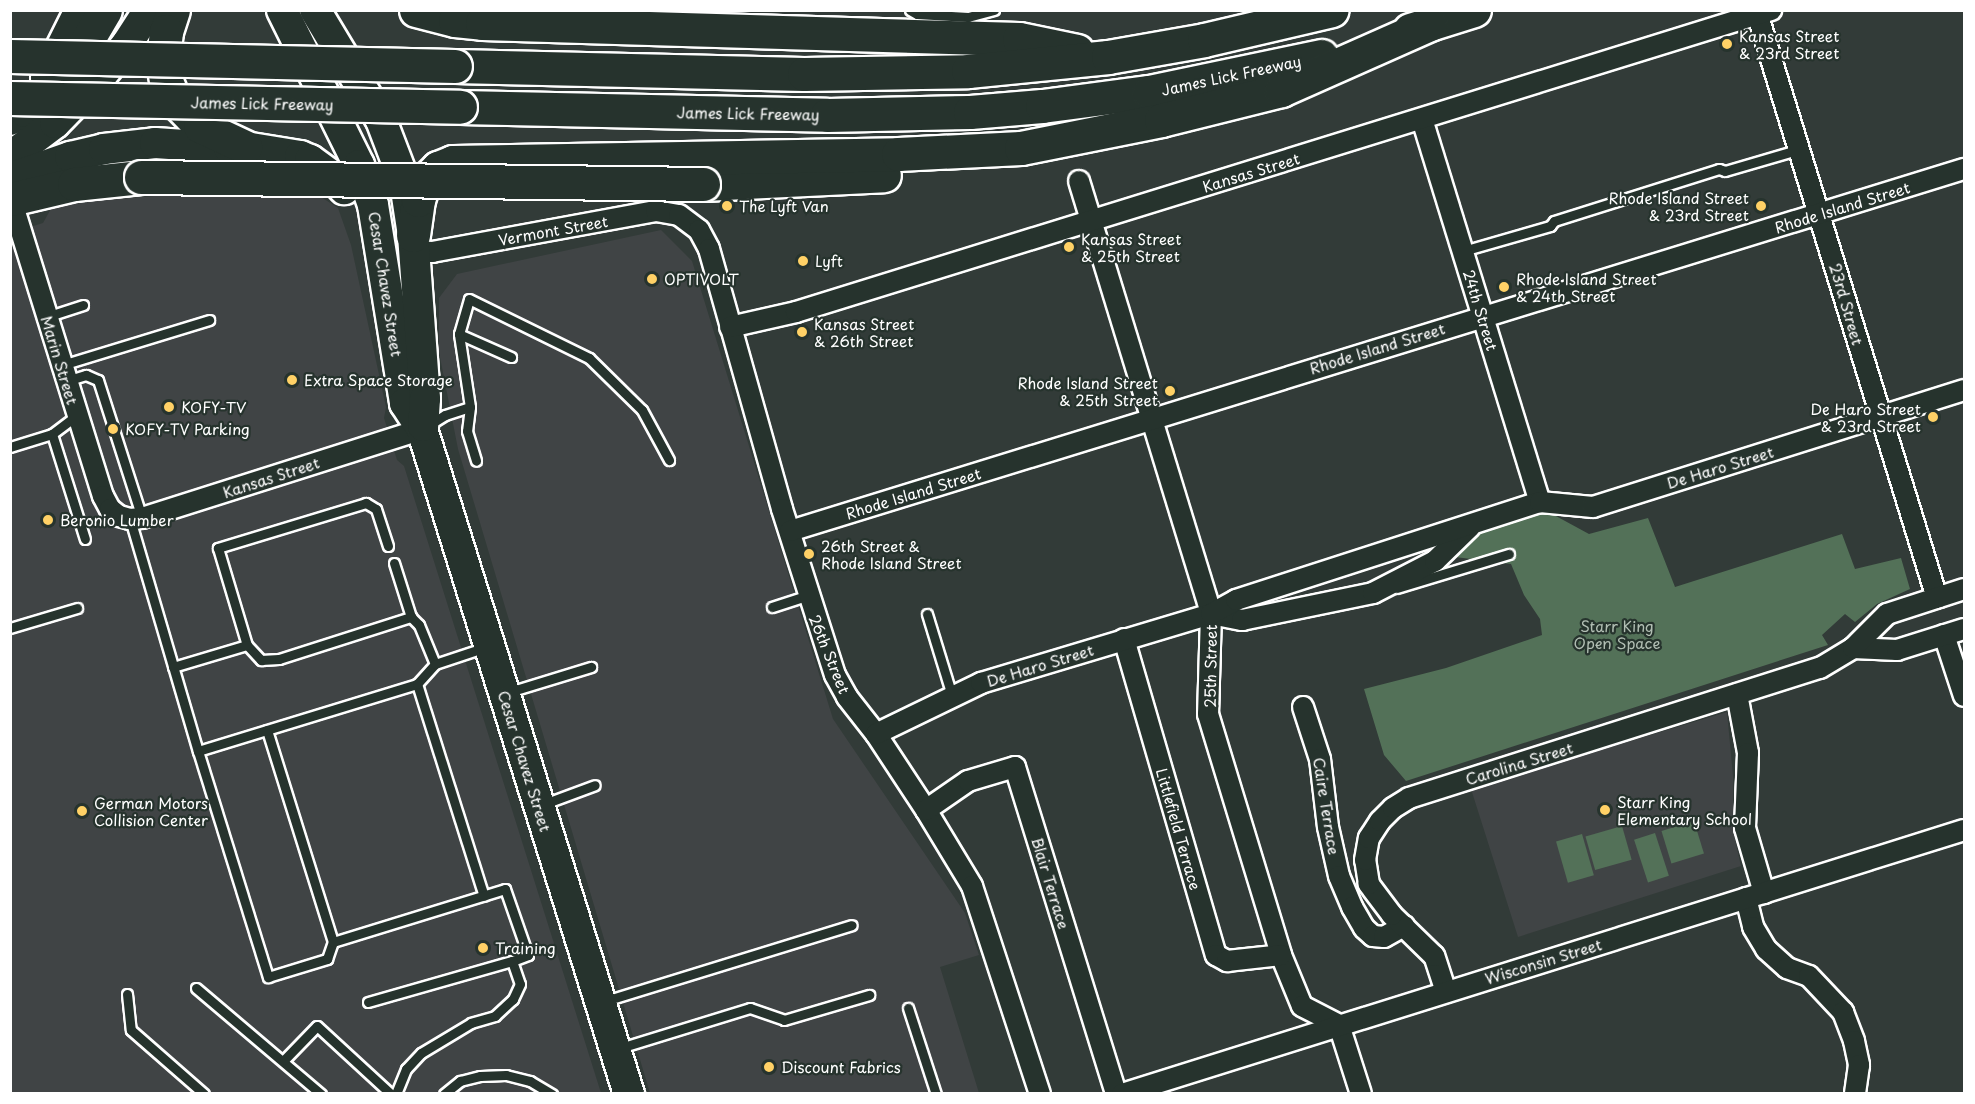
<!DOCTYPE html>
<style>
body{margin:0}
#map{position:relative;width:1975px;height:1104px;overflow:hidden;background:#323b38;font-family:"Playpen Sans",sans-serif}
div>[style]{position:absolute}
[style*='--x']{left:calc(var(--x)*1px);top:calc(var(--y)*1px);width:calc(var(--w)*1px);rotate:calc(var(--a)*1deg)}
.built>*{inset:0;background:#404445}
.green>*{inset:0;background:#537158;transform-origin:0 0}
.roads{filter:drop-shadow(2px 0 #fff) drop-shadow(-2px 0 #fff) drop-shadow(0 2px #fff) drop-shadow(0 -2px #fff)}
.service>*{height:9px;margin:-4.5px;padding:0 4.5px;transform-origin:4.5px;border-radius:4.5px;background:#26332d}
.minor>*{height:20px;margin:-10px;padding:0 10px;transform-origin:10px;border-radius:10px;background:#26332d}
.primary>*{height:30px;margin:-15px;padding:0 15px;transform-origin:15px;border-radius:15px;background:#26332d}
.motorway>*{height:33px;margin:-16.5px;padding:0 16.5px;transform-origin:16.5px;border-radius:16.5px;background:#26332d}
.bridges{filter:drop-shadow(2px 0 #fff) drop-shadow(-2px 0 #fff) drop-shadow(0 2px #fff) drop-shadow(0 -2px #fff)}
.motorway-bridge>*{height:33px;margin:-16.5px;padding:0 16.5px;transform-origin:16.5px;border-radius:16.5px;background:#26332d}
.dots>*{width:16px;height:16px;translate:-50% -50%;box-sizing:border-box;border:3px solid #26332d;border-radius:50%}
span{translate:-50% -50%;white-space:nowrap;text-align:center;line-height:1.15;-webkit-text-stroke:4.5px #26332d;paint-order:stroke}
.poi-label{font-size:15px;color:#fff}
.left{translate:0 -50%;text-align:left}
.right{translate:-100% -50%;text-align:right}
.street-label{font-size:15px;color:#fff}
.park-label{font-size:15px;color:#b2bfb4}
.frame{position:absolute;inset:0;border:12px solid #fff;pointer-events:none}
</style>
<div id="map">
<div class="built">
<div style="clip-path:polygon(181px 194px,321px 197px,338px 208px,351px 245px,386px 407px,384px 418px,397px 460px,404px 466px,601px 1093px,11px 1093px,11px 233px,43px 223px,52px 207px,102px 200px)"></div>
<div style="clip-path:polygon(661px 230px,692px 261px,833px 719px,965px 913px,979px 955px,940px 967px,979px 1093px,650px 1093px,458px 449px,439px 352px,439px 298px,457px 274px)"></div>
<div style="clip-path:polygon(1727px 712px,1733px 776px,1733px 831px,1741px 866px,1518px 937px,1471px 789px)"></div>
</div>
<div class="green">
<div style="clip-path:polygon(1543px 509px,1589px 534px,1648px 518px,1675px 587px,1842px 534px,1855px 569px,1901px 558px,1910px 589px,1877px 604px,1855px 622px,1845px 614px,1822px 635px,1828px 645px,1406px 781px,1384px 755px,1364px 689px,1446px 668px,1542px 635px,1540px 619px,1524px 595px,1511px 564px,1455px 557px,1479px 532px)"></div>
<div style="left:1694px;top:821px;width:34px;height:34px;rotate:73deg"></div>
<div style="left:1622px;top:826px;width:35px;height:38px;rotate:74deg"></div>
<div style="left:1655px;top:833px;width:45px;height:22px;rotate:72deg"></div>
<div style="left:1582px;top:834px;width:43px;height:27px;rotate:74deg"></div>
</div>
<div class="roads">
<div class="service">
<div style="--x:910;--y:10;--w:8;--a:30"></div>
<div style="--x:917;--y:14;--w:51;--a:3.4"></div>
<div style="--x:968;--y:17;--w:27;--a:-15"></div>
<div style="--x:1463;--y:251;--w:91;--a:-16"></div>
<div style="--x:1550;--y:226;--w:6;--a:-51"></div>
<div style="--x:1554;--y:221;--w:173;--a:-17.5"></div>
<div style="--x:1719;--y:169;--w:6;--a:18"></div>
<div style="--x:1725;--y:171;--w:78;--a:-16.3"></div>
<div style="--x:46;--y:317;--w:39;--a:-18"></div>
<div style="--x:459;--y:334;--w:57;--a:23.9"></div>
<div style="--x:62;--y:365;--w:154;--a:-17"></div>
<div style="--x:66;--y:381;--w:21;--a:-17"></div>
<div style="--x:86;--y:375;--w:13;--a:23"></div>
<div style="--x:98;--y:380;--w:145;--a:72.3"></div>
<div style="--x:470;--y:407;--w:24;--a:97"></div>
<div style="--x:467;--y:431;--w:31;--a:73"></div>
<div style="--x:429;--y:425;--w:19;--a:-32"></div>
<div style="--x:445;--y:415;--w:26;--a:-18"></div>
<div style="--x:470;--y:407;--w:74;--a:-98.6"></div>
<div style="--x:459;--y:334;--w:36;--a:-74"></div>
<div style="--x:469;--y:299;--w:134;--a:26.2"></div>
<div style="--x:589;--y:358;--w:74;--a:44.5"></div>
<div style="--x:642;--y:410;--w:57;--a:61.6"></div>
<div style="--x:52;--y:434;--w:110;--a:72.6"></div>
<div style="--x:10;--y:447;--w:44;--a:-17.2"></div>
<div style="--x:52;--y:434;--w:31;--a:-37"></div>
<div style="--x:130;--y:519;--w:242;--a:73.7"></div>
<div style="--x:198;--y:751;--w:237;--a:72.8"></div>
<div style="--x:268;--y:977;--w:62;--a:-17"></div>
<div style="--x:327;--y:959;--w:18;--a:-71"></div>
<div style="--x:333;--y:942;--w:222;--a:-107.3"></div>
<div style="--x:388;--y:546;--w:39;--a:-108"></div>
<div style="--x:376;--y:509;--w:12;--a:-149"></div>
<div style="--x:366;--y:503;--w:155;--a:163.1"></div>
<div style="--x:218;--y:548;--w:101;--a:73.4"></div>
<div style="--x:247;--y:645;--w:21;--a:47"></div>
<div style="--x:261;--y:660;--w:18;--a:-3"></div>
<div style="--x:279;--y:659;--w:139;--a:-17.7"></div>
<div style="--x:394;--y:563;--w:57;--a:72.5"></div>
<div style="--x:411;--y:617;--w:11;--a:45"></div>
<div style="--x:419;--y:625;--w:42;--a:67.7"></div>
<div style="--x:1397;--y:588;--w:117;--a:-16.9"></div>
<div style="--x:772;--y:607;--w:38;--a:-18"></div>
<div style="--x:927;--y:614;--w:86;--a:73"></div>
<div style="--x:10;--y:628;--w:70;--a:-16.6"></div>
<div style="--x:173;--y:667;--w:77;--a:-16.6"></div>
<div style="--x:417;--y:684;--w:222;--a:72.5"></div>
<div style="--x:509;--y:692;--w:86;--a:-17"></div>
<div style="--x:198;--y:751;--w:229;--a:-17"></div>
<div style="--x:417;--y:684;--w:27;--a:-48"></div>
<div style="--x:435;--y:664;--w:54;--a:-18.4"></div>
<div style="--x:544;--y:804;--w:54;--a:-20.4"></div>
<div style="--x:333;--y:942;--w:180;--a:-17.1"></div>
<div style="--x:505;--y:889;--w:70;--a:70.8"></div>
<div style="--x:528;--y:955;--w:17;--a:159"></div>
<div style="--x:512;--y:961;--w:24;--a:71"></div>
<div style="--x:520;--y:984;--w:17;--a:115"></div>
<div style="--x:513;--y:999;--w:25;--a:137"></div>
<div style="--x:495;--y:1016;--w:25;--a:164"></div>
<div style="--x:471;--y:1023;--w:58;--a:149"></div>
<div style="--x:421;--y:1053;--w:22;--a:133"></div>
<div style="--x:406;--y:1069;--w:27;--a:112"></div>
<div style="--x:196;--y:988;--w:164;--a:40.3"></div>
<div style="--x:127;--y:994;--w:36;--a:84"></div>
<div style="--x:131;--y:1030;--w:97;--a:41.2"></div>
<div style="--x:605;--y:1001;--w:258;--a:-17.1"></div>
<div style="--x:368;--y:1002;--w:150;--a:-15.9"></div>
<div style="--x:908;--y:1008;--w:90;--a:72"></div>
<div style="--x:620;--y:1048;--w:136;--a:-17.1"></div>
<div style="--x:750;--y:1008;--w:36;--a:19"></div>
<div style="--x:784;--y:1020;--w:89;--a:-16.4"></div>
<div style="--x:284;--y:1060;--w:47;--a:-45.9"></div>
<div style="--x:317;--y:1026;--w:100;--a:42.6"></div>
<div style="--x:444;--y:1094;--w:21;--a:-39"></div>
<div style="--x:460;--y:1081;--w:21;--a:-14"></div>
<div style="--x:480;--y:1076;--w:26;--a:-2"></div>
<div style="--x:506;--y:1075;--w:25;--a:14"></div>
<div style="--x:530;--y:1081;--w:26;--a:31"></div>
</div>
<div class="minor">
<div style="--x:1756;--y:10;--w:615;--a:72.89"></div>
<div style="--x:1422;--y:119;--w:401;--a:72.9"></div>
<div style="--x:1079;--y:181;--w:453;--a:73"></div>
<div style="--x:1211;--y:614;--w:100;--a:91.7"></div>
<div style="--x:1208;--y:714;--w:252;--a:73.1"></div>
<div style="--x:1281;--y:955;--w:55;--a:67.6"></div>
<div style="--x:1302;--y:1006;--w:42;--a:27.2"></div>
<div style="--x:1339;--y:1025;--w:72;--a:72.3"></div>
<div style="--x:11;--y:199;--w:311;--a:72.8"></div>
<div style="--x:103;--y:496;--w:15;--a:62"></div>
<div style="--x:110;--y:509;--w:11;--a:38"></div>
<div style="--x:119;--y:516;--w:11;--a:15"></div>
<div style="--x:130;--y:519;--w:12;--a:-5"></div>
<div style="--x:142;--y:518;--w:294;--a:-17.6"></div>
<div style="--x:413;--y:251;--w:19;--a:3"></div>
<div style="--x:432;--y:252;--w:228;--a:-10.4"></div>
<div style="--x:656;--y:211;--w:23;--a:10"></div>
<div style="--x:679;--y:215;--w:25;--a:37"></div>
<div style="--x:699;--y:230;--w:21;--a:62"></div>
<div style="--x:709;--y:249;--w:270;--a:74.3"></div>
<div style="--x:782;--y:509;--w:174;--a:72.3"></div>
<div style="--x:835;--y:675;--w:25;--a:61"></div>
<div style="--x:847;--y:697;--w:47;--a:51.9"></div>
<div style="--x:876;--y:734;--w:91;--a:56.7"></div>
<div style="--x:926;--y:810;--w:89;--a:58.8"></div>
<div style="--x:972;--y:886;--w:219;--a:71.9"></div>
<div style="--x:730;--y:327;--w:68;--a:-12.8"></div>
<div style="--x:796;--y:312;--w:1021;--a:-17.21"></div>
<div style="--x:790;--y:531;--w:1229;--a:-17.14"></div>
<div style="--x:1211;--y:614;--w:32;--a:11"></div>
<div style="--x:1242;--y:620;--w:134;--a:-11.6"></div>
<div style="--x:1373;--y:593;--w:70;--a:-27.3"></div>
<div style="--x:1435;--y:561;--w:49;--a:-44.2"></div>
<div style="--x:1944;--y:635;--w:64;--a:71.8"></div>
<div style="--x:1124;--y:639;--w:329;--a:73.8"></div>
<div style="--x:1216;--y:955;--w:13;--a:29"></div>
<div style="--x:1227;--y:961;--w:54;--a:-6.3"></div>
<div style="--x:1853;--y:648;--w:44;--a:2.6"></div>
<div style="--x:1897;--y:650;--w:70;--a:-17.4"></div>
<div style="--x:1737;--y:694;--w:60;--a:79.4"></div>
<div style="--x:1748;--y:753;--w:75;--a:92.3"></div>
<div style="--x:1745;--y:828;--w:68;--a:73.7"></div>
<div style="--x:1303;--y:707;--w:55;--a:71.9"></div>
<div style="--x:1320;--y:759;--w:68;--a:83.3"></div>
<div style="--x:1328;--y:827;--w:50;--a:77.3"></div>
<div style="--x:1339;--y:876;--w:34;--a:67"></div>
<div style="--x:1352;--y:907;--w:24;--a:60"></div>
<div style="--x:1364;--y:928;--w:12;--a:42"></div>
<div style="--x:1373;--y:936;--w:11;--a:5"></div>
<div style="--x:1384;--y:937;--w:23;--a:-29"></div>
<div style="--x:876;--y:734;--w:117;--a:-25.9"></div>
<div style="--x:981;--y:683;--w:240;--a:-16.7"></div>
<div style="--x:1211;--y:614;--w:29;--a:-29"></div>
<div style="--x:1236;--y:600;--w:319;--a:-17.9"></div>
<div style="--x:1540;--y:502;--w:53;--a:5.4"></div>
<div style="--x:1593;--y:507;--w:389;--a:-17.5"></div>
<div style="--x:926;--y:810;--w:51;--a:-34.6"></div>
<div style="--x:968;--y:781;--w:49;--a:-16.6"></div>
<div style="--x:1015;--y:767;--w:342;--a:72.8"></div>
<div style="--x:1746;--y:898;--w:30;--a:76"></div>
<div style="--x:1753;--y:927;--w:26;--a:59"></div>
<div style="--x:1766;--y:949;--w:28;--a:42"></div>
<div style="--x:1787;--y:968;--w:23;--a:20"></div>
<div style="--x:1809;--y:976;--w:50;--a:46.6"></div>
<div style="--x:1843;--y:1012;--w:31;--a:69"></div>
<div style="--x:1854;--y:1041;--w:25;--a:78"></div>
<div style="--x:1859;--y:1065;--w:29;--a:98"></div>
<div style="--x:1446;--y:992;--w:38;--a:-108"></div>
<div style="--x:1434;--y:956;--w:59;--a:-135.7"></div>
<div style="--x:1392;--y:915;--w:39;--a:-127"></div>
<div style="--x:1369;--y:884;--w:24;--a:-99"></div>
<div style="--x:1365;--y:860;--w:22;--a:-80"></div>
<div style="--x:1369;--y:838;--w:20;--a:-57"></div>
<div style="--x:1380;--y:821;--w:18;--a:-45"></div>
<div style="--x:1393;--y:808;--w:19;--a:-32"></div>
<div style="--x:1409;--y:798;--w:431;--a:-17.6"></div>
<div style="--x:1820;--y:668;--w:39;--a:-31"></div>
<div style="--x:1853;--y:648;--w:48;--a:-45"></div>
<div style="--x:1887;--y:614;--w:81;--a:-18"></div>
<div style="--x:1122;--y:1094;--w:882;--a:-17.41"></div>
</div>
<div class="primary">
<div style="--x:282;--y:10;--w:173;--a:63.6"></div>
<div style="--x:359;--y:165;--w:42;--a:70.7"></div>
<div style="--x:373;--y:205;--w:201;--a:80.8"></div>
<div style="--x:405;--y:403;--w:31;--a:57"></div>
<div style="--x:422;--y:429;--w:696;--a:72.71"></div>
<div style="--x:315;--y:10;--w:128;--a:59"></div>
<div style="--x:381;--y:120;--w:67;--a:69.1"></div>
<div style="--x:405;--y:183;--w:53;--a:81.3"></div>
<div style="--x:413;--y:235;--w:164;--a:85.8"></div>
<div style="--x:425;--y:399;--w:27;--a:94"></div>
<div style="--x:46;--y:78;--w:76;--a:-63.4"></div>
<div style="--x:10;--y:120;--w:17;--a:-28"></div>
<div style="--x:25;--y:112;--w:35;--a:-43"></div>
<div style="--x:10;--y:157;--w:56;--a:-37.1"></div>
<div style="--x:55;--y:123;--w:64;--a:-45.6"></div>
<div style="--x:100;--y:77;--w:43;--a:-50.7"></div>
<div style="--x:127;--y:44;--w:40;--a:-57.1"></div>
<div style="--x:10;--y:178;--w:64;--a:-19.3"></div>
<div style="--x:70;--y:157;--w:35;--a:-13"></div>
<div style="--x:104;--y:149;--w:51;--a:-6.7"></div>
<div style="--x:155;--y:143;--w:74;--a:3.9"></div>
<div style="--x:229;--y:148;--w:16;--a:-4"></div>
<div style="--x:245;--y:147;--w:56;--a:9.3"></div>
<div style="--x:300;--y:156;--w:11;--a:22"></div>
<div style="--x:310;--y:160;--w:27;--a:36"></div>
<div style="--x:332;--y:176;--w:18;--a:47"></div>
</div>
<div class="motorway">
<div style="--x:173;--y:10;--w:22;--a:108"></div>
<div style="--x:166;--y:31;--w:31;--a:96"></div>
<div style="--x:163;--y:62;--w:19;--a:81"></div>
<div style="--x:166;--y:81;--w:18;--a:68"></div>
<div style="--x:173;--y:98;--w:39;--a:46"></div>
<div style="--x:200;--y:126;--w:50;--a:25"></div>
<div style="--x:416;--y:10;--w:40;--a:14.4"></div>
<div style="--x:455;--y:20;--w:27;--a:6"></div>
<div style="--x:482;--y:23;--w:537;--a:1.71"></div>
<div style="--x:1019;--y:39;--w:59;--a:11.7"></div>
<div style="--x:1410;--y:30;--w:67;--a:-17.4"></div>
<div style="--x:455;--y:66;--w:349;--a:1.3"></div>
<div style="--x:804;--y:74;--w:164;--a:-1"></div>
<div style="--x:968;--y:71;--w:141;--a:-5.7"></div>
<div style="--x:1108;--y:57;--w:97;--a:-10"></div>
<div style="--x:1204;--y:40;--w:131;--a:-13.2"></div>
<div style="--x:62;--y:76;--w:26;--a:-51"></div>
<div style="--x:78;--y:56;--w:53;--a:-59.6"></div>
<div style="--x:460;--y:107;--w:367;--a:1.2"></div>
<div style="--x:827;--y:115;--w:143;--a:-1.2"></div>
<div style="--x:970;--y:112;--w:72;--a:-4.8"></div>
<div style="--x:1042;--y:106;--w:108;--a:-7.5"></div>
<div style="--x:1149;--y:92;--w:176;--a:-11.8"></div>
<div style="--x:703;--y:184;--w:181;--a:-2.8"></div>
<div style="--x:11;--y:199;--w:65;--a:-13.4"></div>
<div style="--x:74;--y:184;--w:67;--a:-6"></div>
<div style="--x:413;--y:235;--w:35;--a:-82"></div>
<div style="--x:418;--y:200;--w:19;--a:-72"></div>
<div style="--x:424;--y:182;--w:20;--a:-45"></div>
<div style="--x:438;--y:168;--w:16;--a:-22"></div>
<div style="--x:453;--y:162;--w:445;--a:-1"></div>
<div style="--x:898;--y:154;--w:123;--a:-2.8"></div>
<div style="--x:1021;--y:148;--w:143;--a:-11.3"></div>
<div style="--x:1161;--y:120;--w:124;--a:-14"></div>
<div style="--x:1281;--y:90;--w:163;--a:-23.9"></div>
</div>
</div>
<div class="bridges">
<div class="motorway-bridge">
<div style="--x:10;--y:56;--w:445;--a:1.3"></div>
<div style="--x:10;--y:98;--w:450;--a:1.1"></div>
<div style="--x:141;--y:177;--w:562;--a:0.71"></div>
</div>
</div>
<div class="dots">
<div style="left:1727px;top:44px;background:#ffd166"></div>
<div style="left:727px;top:206px;background:#ffd166"></div>
<div style="left:1761px;top:206px;background:#ffd166"></div>
<div style="left:1069px;top:247px;background:#ffd166"></div>
<div style="left:803px;top:261px;background:#ffd166"></div>
<div style="left:652px;top:279px;background:#ffd166"></div>
<div style="left:1504px;top:287px;background:#ffd166"></div>
<div style="left:802px;top:332px;background:#ffd166"></div>
<div style="left:292px;top:380px;background:#ffd166"></div>
<div style="left:1170px;top:391px;background:#ffd166"></div>
<div style="left:169px;top:407px;background:#ffd166"></div>
<div style="left:1933px;top:417px;background:#ffd166"></div>
<div style="left:113px;top:429px;background:#ffd166"></div>
<div style="left:48px;top:520px;background:#ffd166"></div>
<div style="left:809px;top:554px;background:#ffd166"></div>
<div style="left:1605px;top:810px;background:#ffd166"></div>
<div style="left:82px;top:811px;background:#ffd166"></div>
<div style="left:483px;top:948px;background:#ffd166"></div>
<div style="left:769px;top:1067px;background:#ffd166"></div>
</div>
<div class="poi-label">
<span class="left" style="left:1739px;top:44px">Kansas Street<br>&amp; 23rd Street</span>
<span class="right" style="left:1749px;top:206px">Rhode Island Street<br>&amp; 23rd Street</span>
<span class="left" style="left:739px;top:206px">The Lyft Van</span>
<span class="left" style="left:1081px;top:247px">Kansas Street<br>&amp; 25th Street</span>
<span class="left" style="left:815px;top:261px">Lyft</span>
<span class="left" style="left:1516px;top:287px">Rhode Island Street<br>&amp; 24th Street</span>
<span class="left" style="left:664px;top:279px">OPTIVOLT</span>
<span class="left" style="left:814px;top:332px">Kansas Street<br>&amp; 26th Street</span>
<span class="left" style="left:304px;top:380px">Extra Space Storage</span>
<span class="right" style="left:1158px;top:391px">Rhode Island Street<br>&amp; 25th Street</span>
<span class="left" style="left:181px;top:407px">KOFY-TV</span>
<span class="right" style="left:1921px;top:417px">De Haro Street<br>&amp; 23rd Street</span>
<span class="left" style="left:125px;top:429px">KOFY-TV Parking</span>
<span class="left" style="left:60px;top:520px">Beronio Lumber</span>
<span class="left" style="left:821px;top:554px">26th Street &amp;<br>Rhode Island Street</span>
<span class="left" style="left:1617px;top:810px">Starr King<br>Elementary School</span>
<span class="left" style="left:94px;top:811px">German Motors<br>Collision Center</span>
<span class="left" style="left:495px;top:948px">Training</span>
<span class="left" style="left:781px;top:1067px">Discount Fabrics</span>
</div>
<div class="street-label">
<span style="left:1231px;top:75px;rotate:-12deg">James Lick Freeway</span>
<span style="left:262px;top:103px;rotate:1deg">James Lick Freeway</span>
<span style="left:748px;top:113px;rotate:1deg">James Lick Freeway</span>
<span style="left:1251px;top:172px;rotate:-17deg">Kansas Street</span>
<span style="left:1842px;top:207px;rotate:-17deg">Rhode Island Street</span>
<span style="left:553px;top:230px;rotate:-10deg">Vermont Street</span>
<span style="left:386px;top:284px;rotate:81deg">Cesar Chavez Street</span>
<span style="left:1847px;top:304px;rotate:74deg">23rd Street</span>
<span style="left:1481px;top:310px;rotate:73deg">24th Street</span>
<span style="left:1377px;top:348px;rotate:-17deg">Rhode Island Street</span>
<span style="left:60px;top:360px;rotate:73deg">Marin Street</span>
<span style="left:1720px;top:467px;rotate:-17deg">De Haro Street</span>
<span style="left:271px;top:477px;rotate:-18deg">Kansas Street</span>
<span style="left:913px;top:493px;rotate:-17deg">Rhode Island Street</span>
<span style="left:830px;top:654px;rotate:68deg">26th Street</span>
<span style="left:1040px;top:665px;rotate:-17deg">De Haro Street</span>
<span style="left:1210px;top:666px;rotate:-89deg">25th Street</span>
<span style="left:525px;top:761px;rotate:73deg">Cesar Chavez Street</span>
<span style="left:1519px;top:763px;rotate:-17deg">Carolina Street</span>
<span style="left:1327px;top:806px;rotate:81deg">Caire Terrace</span>
<span style="left:1179px;top:829px;rotate:74deg">Littlefield Terrace</span>
<span style="left:1051px;top:883px;rotate:73deg">Blair Terrace</span>
<span style="left:1543px;top:961px;rotate:-17deg">Wisconsin Street</span>
</div>
<div class="park-label">
<span style="left:1617px;top:634px">Starr King<br>Open Space</span>
</div>
<div class="frame"></div>
</div>
